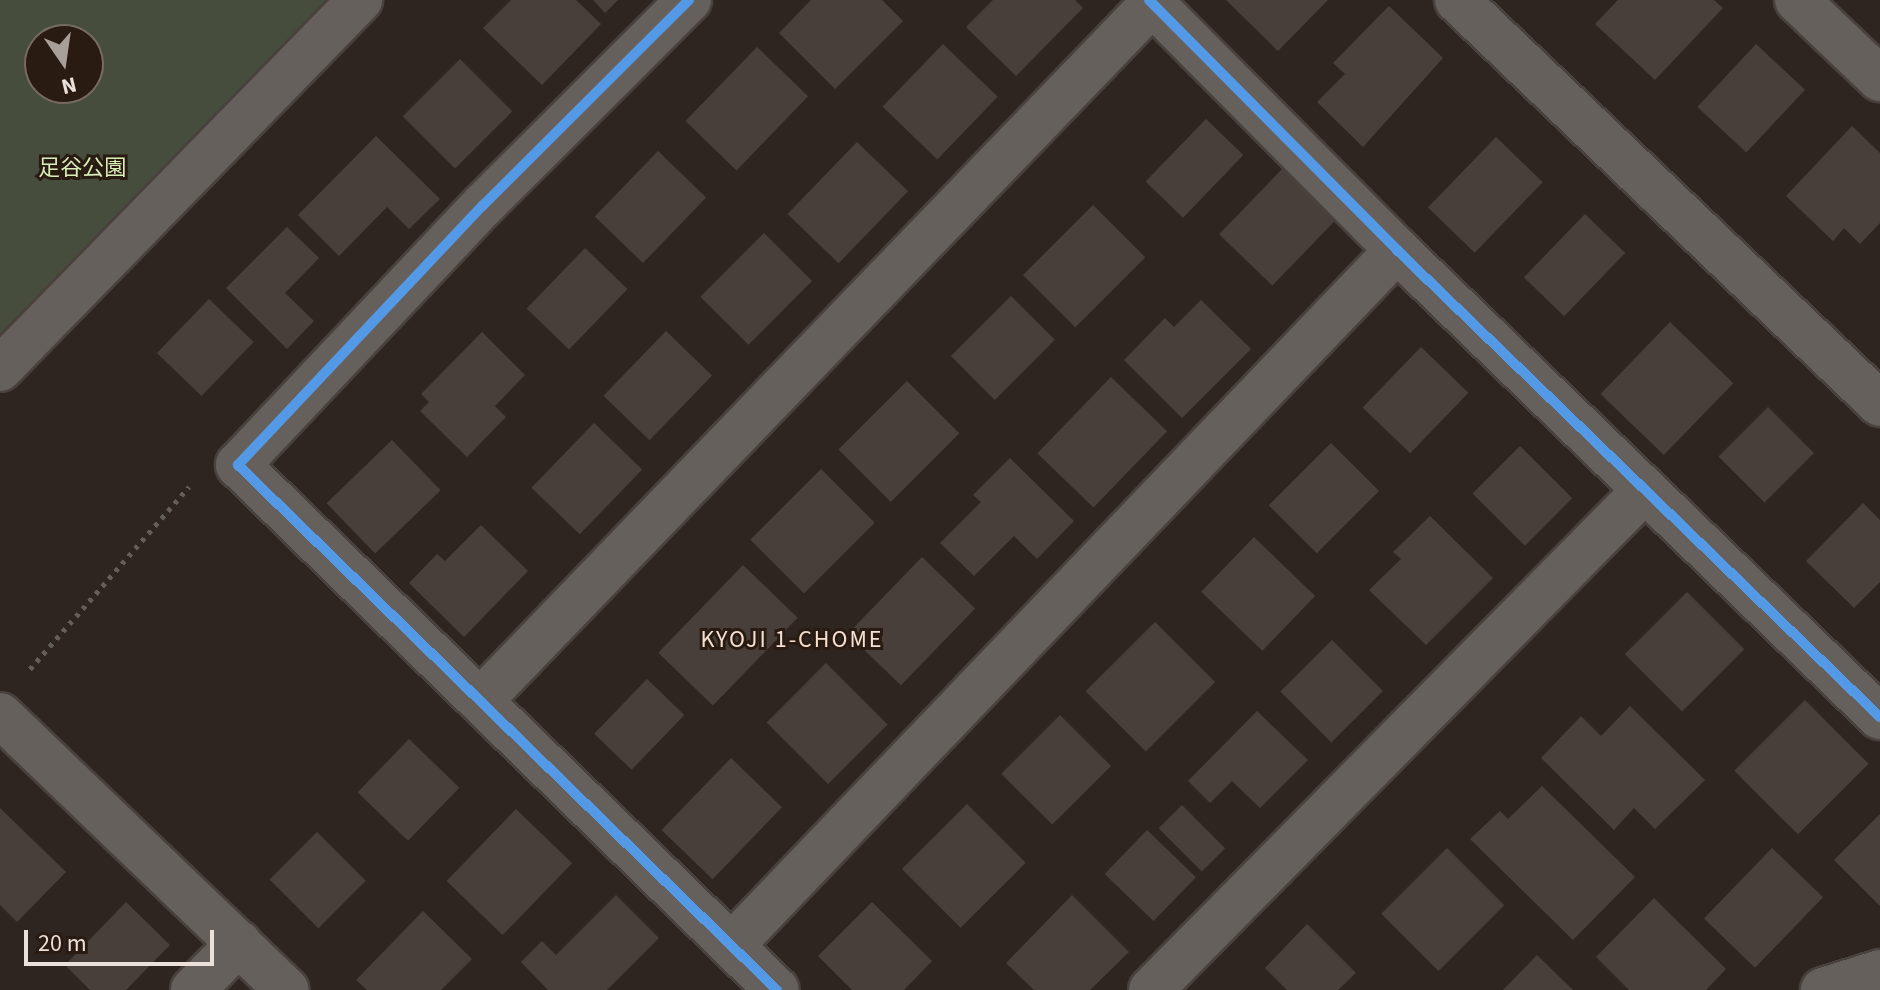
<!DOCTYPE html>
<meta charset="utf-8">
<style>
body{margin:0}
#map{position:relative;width:1880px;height:990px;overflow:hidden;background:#2e2521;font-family:"Source Sans 3","Noto Sans JP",sans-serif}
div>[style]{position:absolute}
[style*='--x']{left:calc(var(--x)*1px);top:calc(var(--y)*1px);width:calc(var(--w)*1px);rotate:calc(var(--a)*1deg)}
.green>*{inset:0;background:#464d3c}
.building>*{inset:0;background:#493f3a;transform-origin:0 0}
.path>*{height:5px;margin-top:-2.5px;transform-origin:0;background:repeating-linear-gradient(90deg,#645e5b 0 4px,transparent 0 10px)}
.roads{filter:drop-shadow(2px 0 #49413d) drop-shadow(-2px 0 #49413d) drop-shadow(0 2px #49413d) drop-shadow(0 -2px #49413d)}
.minor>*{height:44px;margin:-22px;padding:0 22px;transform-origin:22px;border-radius:22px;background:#66605c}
.tertiary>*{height:44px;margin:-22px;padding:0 22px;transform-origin:22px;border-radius:22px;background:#66605c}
.cycleway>*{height:10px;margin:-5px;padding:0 5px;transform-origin:5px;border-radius:5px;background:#5399e6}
span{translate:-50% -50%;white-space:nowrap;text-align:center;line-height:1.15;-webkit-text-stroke:6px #291b12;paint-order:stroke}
.park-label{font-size:22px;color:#d6edb7}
.neighbourhood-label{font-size:24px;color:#f4dfd3;letter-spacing:2px}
.north{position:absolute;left:24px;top:24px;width:80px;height:80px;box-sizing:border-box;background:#291b12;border:2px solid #776a62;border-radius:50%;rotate:167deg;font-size:22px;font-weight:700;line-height:32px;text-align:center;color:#ebe0da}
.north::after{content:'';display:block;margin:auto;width:28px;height:36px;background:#a99f99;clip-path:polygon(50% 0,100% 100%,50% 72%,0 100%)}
.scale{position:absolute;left:24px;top:930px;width:190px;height:36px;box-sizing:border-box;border:4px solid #ebe0da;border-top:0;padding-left:10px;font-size:24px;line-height:28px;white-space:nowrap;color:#ebe0da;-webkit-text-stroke:6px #291b12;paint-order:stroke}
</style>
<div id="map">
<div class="green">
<div style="clip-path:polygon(evenodd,0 0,358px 0,0 369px,0 0,40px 40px,88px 40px,88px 88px,40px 88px,40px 40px)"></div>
</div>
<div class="building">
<div style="clip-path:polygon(511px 0,576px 0,601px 24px,542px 85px,483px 28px)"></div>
<div style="clip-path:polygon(593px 0,618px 0,605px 13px)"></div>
<div style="clip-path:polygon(811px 0,882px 0,903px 21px,835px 89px,779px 33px)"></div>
<div style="clip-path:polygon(993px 0,1075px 0,1083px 8px,1016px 76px,966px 27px)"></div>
<div style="clip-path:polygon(1226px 0,1328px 0,1278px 51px)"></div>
<div style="clip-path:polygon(1618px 0,1714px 0,1723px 8px,1655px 80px,1595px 24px)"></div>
<div style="clip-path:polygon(1389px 6px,1443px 58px,1363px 147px,1317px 102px,1345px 74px,1333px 63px)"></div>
<div style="left:943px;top:44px;width:76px;height:87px;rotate:44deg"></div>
<div style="left:1756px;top:44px;width:67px;height:86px;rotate:43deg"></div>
<div style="left:757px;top:47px;width:71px;height:103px;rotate:44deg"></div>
<div style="left:460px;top:59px;width:74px;height:81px;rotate:45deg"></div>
<div style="left:1206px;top:119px;width:52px;height:87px;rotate:44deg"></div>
<div style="clip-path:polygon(1852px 126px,1880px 153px,1880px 223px,1860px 244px,1844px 228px,1833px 241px,1786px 196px)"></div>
<div style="clip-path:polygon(376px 136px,440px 199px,409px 229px,387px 207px,339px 256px,298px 215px)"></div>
<div style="left:1496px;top:137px;width:65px;height:98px;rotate:44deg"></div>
<div style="left:857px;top:142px;width:71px;height:100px;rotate:44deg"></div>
<div style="left:658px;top:151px;width:67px;height:91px;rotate:44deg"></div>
<div style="left:1283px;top:168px;width:74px;height:92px;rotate:44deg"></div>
<div style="left:1093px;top:205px;width:74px;height:99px;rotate:45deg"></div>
<div style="left:1585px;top:214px;width:56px;height:88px;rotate:44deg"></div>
<div style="clip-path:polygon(287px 227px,319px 258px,285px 293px,314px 321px,287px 349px,226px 288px)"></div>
<div style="left:764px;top:233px;width:68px;height:90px;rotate:45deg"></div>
<div style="left:585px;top:248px;width:59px;height:84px;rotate:44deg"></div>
<div style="left:1011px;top:296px;width:62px;height:85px;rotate:45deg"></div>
<div style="left:209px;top:299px;width:62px;height:75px;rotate:44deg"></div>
<div style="clip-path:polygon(1201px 300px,1251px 349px,1182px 418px,1124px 360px,1165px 318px,1174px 327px)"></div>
<div style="left:1670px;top:322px;width:88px;height:100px;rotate:44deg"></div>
<div style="left:666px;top:331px;width:64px;height:90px;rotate:44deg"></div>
<div style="clip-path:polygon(482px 332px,525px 375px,495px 406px,506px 417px,467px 457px,420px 411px,429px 402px,421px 394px)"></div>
<div style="left:1421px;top:347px;width:66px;height:84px;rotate:44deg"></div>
<div style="left:1111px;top:377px;width:78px;height:106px;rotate:44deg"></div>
<div style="left:907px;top:381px;width:74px;height:97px;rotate:45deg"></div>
<div style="left:1768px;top:407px;width:65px;height:70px;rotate:45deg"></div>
<div style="left:594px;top:423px;width:67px;height:90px;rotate:44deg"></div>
<div style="left:392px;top:440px;width:70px;height:91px;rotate:46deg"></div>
<div style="left:1331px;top:443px;width:68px;height:88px;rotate:45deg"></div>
<div style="left:1520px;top:446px;width:74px;height:67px;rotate:45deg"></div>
<div style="clip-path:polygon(1010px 458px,1074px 521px,1037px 559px,1014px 536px,974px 576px,940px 543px,981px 502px,973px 495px)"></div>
<div style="left:821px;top:469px;width:76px;height:100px;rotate:45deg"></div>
<div style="clip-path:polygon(1863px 503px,1880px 520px,1880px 582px,1854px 608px,1806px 561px)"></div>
<div style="clip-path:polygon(1430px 516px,1493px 578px,1426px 645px,1369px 590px,1401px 559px,1393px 552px)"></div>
<div style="clip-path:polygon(481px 525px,528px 571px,464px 637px,409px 583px,437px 554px,445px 561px)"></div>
<div style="left:1254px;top:537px;width:85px;height:76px;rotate:44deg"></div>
<div style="left:922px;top:557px;width:74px;height:107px;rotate:44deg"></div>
<div style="left:743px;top:565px;width:76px;height:122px;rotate:44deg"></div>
<div style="left:1687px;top:592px;width:81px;height:88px;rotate:45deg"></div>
<div style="left:1155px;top:622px;width:85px;height:98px;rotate:45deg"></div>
<div style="left:1332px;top:640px;width:72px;height:73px;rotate:45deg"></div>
<div style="left:826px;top:663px;width:87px;height:84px;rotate:45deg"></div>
<div style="left:647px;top:679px;width:52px;height:76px;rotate:44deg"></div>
<div style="left:1805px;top:700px;width:90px;height:100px;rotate:45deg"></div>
<div style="clip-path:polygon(1630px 706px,1705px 780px,1655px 829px,1634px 808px,1614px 830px,1541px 758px,1581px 716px,1601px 736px)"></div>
<div style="clip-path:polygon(1257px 711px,1308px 760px,1260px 808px,1232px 781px,1210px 803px,1188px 781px)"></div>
<div style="left:1060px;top:715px;width:72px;height:83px;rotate:45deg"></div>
<div style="left:409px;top:739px;width:70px;height:74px;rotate:44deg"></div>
<div style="left:731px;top:758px;width:71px;height:100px;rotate:44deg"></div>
<div style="clip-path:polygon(1542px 786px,1635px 877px,1573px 940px,1470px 839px,1500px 811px,1508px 819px)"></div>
<div style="left:967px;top:804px;width:83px;height:92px;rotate:45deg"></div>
<div style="left:1182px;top:805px;width:61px;height:33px;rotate:45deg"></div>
<div style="clip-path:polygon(0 808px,66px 872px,17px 922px,0 905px)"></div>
<div style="left:516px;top:809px;width:78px;height:100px;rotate:44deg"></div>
<div style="clip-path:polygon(1880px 814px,1880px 906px,1834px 860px)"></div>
<div style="left:1147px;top:830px;width:68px;height:61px;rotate:44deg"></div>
<div style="left:317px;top:832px;width:69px;height:67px;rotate:45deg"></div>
<div style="left:1447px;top:848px;width:81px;height:93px;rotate:45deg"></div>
<div style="left:1772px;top:848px;width:71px;height:98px;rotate:44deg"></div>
<div style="clip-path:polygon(616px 895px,659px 938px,607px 990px,548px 990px,521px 962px,542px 941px,556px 955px)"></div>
<div style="clip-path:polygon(1072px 895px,1129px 952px,1090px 990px,1034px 990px,1006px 963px)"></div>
<div style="clip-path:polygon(1654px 898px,1726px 969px,1706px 990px,1629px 990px,1596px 957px)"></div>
<div style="clip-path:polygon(126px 902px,170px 945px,126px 990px,90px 990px,65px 965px)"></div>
<div style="clip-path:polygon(872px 902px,932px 961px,904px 990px,852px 990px,818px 956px)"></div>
<div style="clip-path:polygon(423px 911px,472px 959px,441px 990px,367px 990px,356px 980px)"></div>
<div style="clip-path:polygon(1307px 924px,1356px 973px,1338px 990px,1287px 990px,1265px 968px)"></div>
<div style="clip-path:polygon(1537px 955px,1573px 990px,1503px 990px)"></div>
</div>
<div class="path">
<div style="--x:30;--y:669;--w:242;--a:-48.9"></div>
</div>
<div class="roads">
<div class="minor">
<div style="--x:689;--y:0;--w:291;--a:135.1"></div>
<div style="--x:483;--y:205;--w:357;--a:133.3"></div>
<div style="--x:238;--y:465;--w:752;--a:44.25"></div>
<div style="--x:1149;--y:0;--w:352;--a:45.2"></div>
<div style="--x:1397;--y:250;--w:672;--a:44.04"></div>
<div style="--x:1797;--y:0;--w:115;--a:43.6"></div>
<div style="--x:481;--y:700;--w:968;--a:-46.05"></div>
<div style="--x:0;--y:715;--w:397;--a:43.8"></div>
<div style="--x:732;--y:945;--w:962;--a:-46.26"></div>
<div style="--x:193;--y:990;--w:66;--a:-45.6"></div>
<div style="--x:1151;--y:990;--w:703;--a:-45.35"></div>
<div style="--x:1823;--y:990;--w:60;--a:-17.5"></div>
</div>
<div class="tertiary">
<div style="--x:1457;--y:0;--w:585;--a:43.68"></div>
<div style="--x:0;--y:369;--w:516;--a:-45.71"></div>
</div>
</div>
<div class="cycleway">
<div style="--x:689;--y:0;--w:291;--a:135.1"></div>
<div style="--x:483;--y:205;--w:357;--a:133.3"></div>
<div style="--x:238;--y:465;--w:752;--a:44.25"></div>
<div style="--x:1149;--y:0;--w:352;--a:45.2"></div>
<div style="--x:1397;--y:250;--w:672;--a:44.04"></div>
</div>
<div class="park-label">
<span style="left:82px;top:169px">足谷公園</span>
</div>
<div class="neighbourhood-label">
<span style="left:792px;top:640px">KYOJI 1-CHOME</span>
</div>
<div class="north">N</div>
<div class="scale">20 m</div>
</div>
